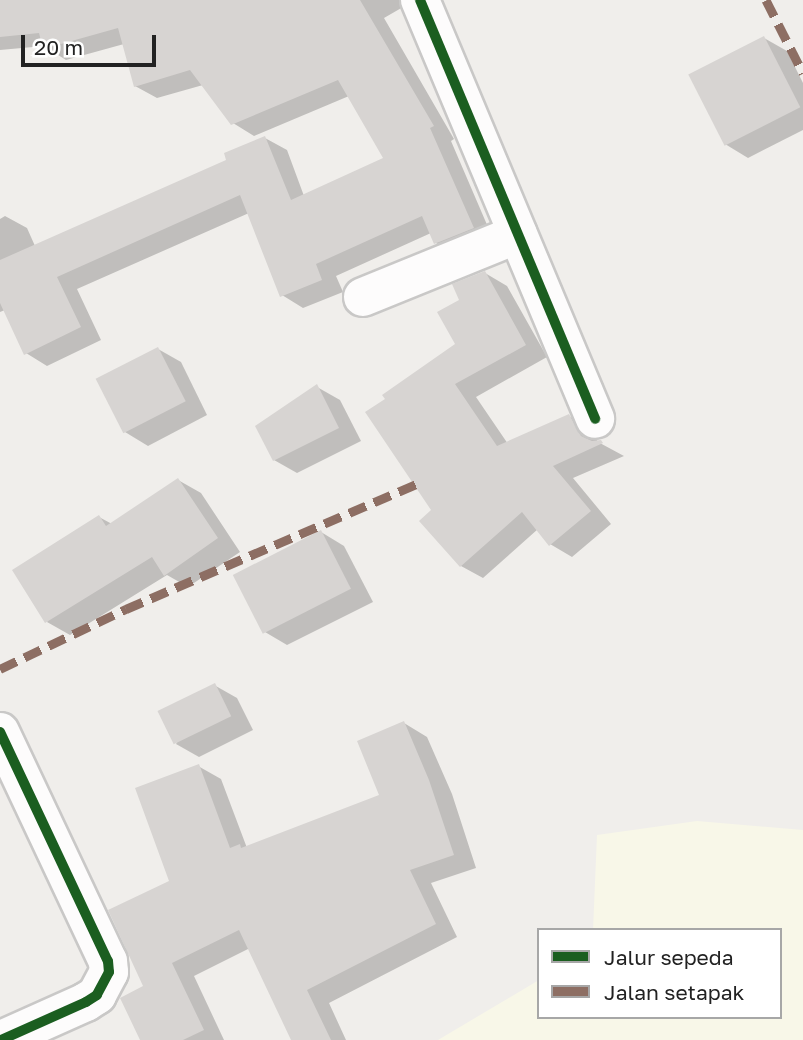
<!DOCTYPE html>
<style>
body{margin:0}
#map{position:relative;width:803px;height:1040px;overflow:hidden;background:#f0eeeb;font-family:"Golos Text",sans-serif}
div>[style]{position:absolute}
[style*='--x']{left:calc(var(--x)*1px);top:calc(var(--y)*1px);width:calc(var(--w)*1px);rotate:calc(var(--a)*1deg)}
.education>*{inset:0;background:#f8f7e8}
.shadow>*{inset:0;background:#0003}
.building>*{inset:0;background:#d7d4d2;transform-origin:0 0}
.roads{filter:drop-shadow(2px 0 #c9c8c7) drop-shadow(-2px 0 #c9c8c7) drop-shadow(0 2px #c9c8c7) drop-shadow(0 -2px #c9c8c7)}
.minor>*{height:38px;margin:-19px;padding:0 19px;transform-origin:19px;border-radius:19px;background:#fdfcfc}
.quiet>*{height:9px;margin-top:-4.5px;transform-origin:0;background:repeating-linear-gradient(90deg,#8d6e63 0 18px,transparent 0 27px)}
.cycleway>*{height:10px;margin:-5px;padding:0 5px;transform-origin:5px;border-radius:5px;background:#1b5e20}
span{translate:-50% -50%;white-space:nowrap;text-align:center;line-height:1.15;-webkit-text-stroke:7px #fff;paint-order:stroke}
.legend{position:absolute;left:537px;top:928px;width:245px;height:91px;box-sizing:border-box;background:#fff;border:2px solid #a7a7a7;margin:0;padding:9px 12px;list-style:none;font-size:21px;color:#222}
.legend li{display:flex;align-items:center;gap:14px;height:35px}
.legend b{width:35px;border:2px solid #a7a7a7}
.scale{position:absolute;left:21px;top:35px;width:135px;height:32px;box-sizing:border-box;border:4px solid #222;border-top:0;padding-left:9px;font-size:21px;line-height:24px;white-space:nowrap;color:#222;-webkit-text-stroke:5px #fff;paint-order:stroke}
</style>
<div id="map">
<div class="education">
<div style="clip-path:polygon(697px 821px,803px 830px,803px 1040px,438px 1040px,539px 980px,539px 1017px,780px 1017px,780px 930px,593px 930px,597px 835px)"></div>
</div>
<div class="shadow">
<div style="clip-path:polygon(0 0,408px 0,410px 3px,384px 18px,454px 139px,451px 141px,494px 241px,457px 256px,436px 243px,431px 233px,336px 276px,343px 292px,303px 308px,282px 295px,249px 213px,77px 289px,101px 340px,47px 366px,26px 353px,5px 310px,0 312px,0 219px,5px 216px,27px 228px,35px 246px,229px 161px,265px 138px,287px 150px,304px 196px,385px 159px,349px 96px,254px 136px,233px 123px,203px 85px,157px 98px,135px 86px,124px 44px,66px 60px,44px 46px,0 50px)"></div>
<div style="clip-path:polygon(764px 38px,787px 51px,803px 83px,803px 130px,748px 158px,725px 144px)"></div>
<div style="clip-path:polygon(485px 273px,507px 286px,547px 357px,476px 397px,508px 444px,569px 416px,591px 429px,598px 442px,624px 456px,573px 478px,611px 524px,572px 557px,550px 544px,538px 529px,483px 578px,461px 566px,421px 521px,434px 510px,458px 345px,461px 300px)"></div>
<div style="clip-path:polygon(158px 349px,181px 362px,207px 415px,148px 446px,125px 432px)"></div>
<div style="clip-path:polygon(317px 387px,340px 400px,361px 441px,297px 473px,274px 460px)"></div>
<div style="clip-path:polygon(178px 480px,201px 493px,240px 552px,188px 587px,167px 575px,70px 635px,47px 622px,99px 517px,112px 524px)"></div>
<div style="clip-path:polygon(321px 532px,344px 546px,373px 602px,287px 645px,265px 632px)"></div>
<div style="clip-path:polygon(214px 685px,237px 698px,253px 730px,199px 757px,176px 744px)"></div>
<div style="clip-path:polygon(404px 723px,427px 737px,452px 794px,476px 868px,431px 883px,457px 937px,329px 1003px,346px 1040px,293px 1040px,250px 948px,194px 976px,224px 1040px,142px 1040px,145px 987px,198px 766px,221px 779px,247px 848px,381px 796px)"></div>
</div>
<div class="building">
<div style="clip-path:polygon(0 0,360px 0,434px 126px,430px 128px,474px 228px,434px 244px,422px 216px,316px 264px,322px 280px,280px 297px,240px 195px,57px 277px,81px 327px,24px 355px,0 303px,0 260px,226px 160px,224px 153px,265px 136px,291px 200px,383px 158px,338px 80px,231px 125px,190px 70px,134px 87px,118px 28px,43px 49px,39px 33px,0 37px)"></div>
<div style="left:764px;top:36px;width:80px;height:85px;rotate:63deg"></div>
<div style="clip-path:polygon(485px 271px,526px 345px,455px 384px,497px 446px,569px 414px,581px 436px,592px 441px,601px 440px,603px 443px,553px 466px,591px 511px,549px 546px,522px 512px,460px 567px,419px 521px,431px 510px,365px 412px,385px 399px,382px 395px,455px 344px,437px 312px,459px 300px,452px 284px)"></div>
<div style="left:158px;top:347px;width:61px;height:70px;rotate:63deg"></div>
<div style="clip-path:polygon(317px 384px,339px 428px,273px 461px,255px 426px)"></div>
<div style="clip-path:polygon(178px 478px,218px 538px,164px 576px,152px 557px,45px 623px,12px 570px,99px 515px,106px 526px)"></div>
<div style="left:321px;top:530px;width:66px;height:99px;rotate:63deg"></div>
<div style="left:215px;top:683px;width:37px;height:64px;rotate:64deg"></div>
<div style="clip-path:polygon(404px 721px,429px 780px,454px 855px,410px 870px,436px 924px,307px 990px,331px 1040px,291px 1040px,239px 930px,172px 963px,204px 1030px,183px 1040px,140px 1040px,120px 998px,143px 986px,108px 910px,169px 881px,135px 788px,199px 764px,230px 848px,240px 844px,241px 848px,379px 795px,357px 741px)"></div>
</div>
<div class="roads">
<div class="minor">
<div style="--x:420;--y:0;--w:454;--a:67.3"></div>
<div style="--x:363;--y:297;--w:167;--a:-22.1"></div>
<div style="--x:0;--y:732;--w:253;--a:64.8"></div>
<div style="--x:108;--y:961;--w:11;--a:85"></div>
<div style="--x:109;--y:972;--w:26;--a:118"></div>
<div style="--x:97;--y:995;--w:13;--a:148"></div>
<div style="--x:86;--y:1002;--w:93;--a:155.9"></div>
</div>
</div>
<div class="quiet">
<div style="--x:766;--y:0;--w:82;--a:63.1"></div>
<div style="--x:0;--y:669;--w:140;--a:-25.5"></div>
<div style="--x:126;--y:609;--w:321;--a:-23.3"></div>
</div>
<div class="cycleway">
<div style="--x:420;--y:0;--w:454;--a:67.3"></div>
<div style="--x:0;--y:732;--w:253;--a:64.8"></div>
<div style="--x:108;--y:961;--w:11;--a:85"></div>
<div style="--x:109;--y:972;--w:26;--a:118"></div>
<div style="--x:97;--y:995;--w:13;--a:148"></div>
<div style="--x:86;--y:1002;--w:93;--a:155.9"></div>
</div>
<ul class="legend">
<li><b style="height:9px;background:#1b5e20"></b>Jalur sepeda</li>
<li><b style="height:9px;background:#8d6e63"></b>Jalan setapak</li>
</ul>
<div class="scale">20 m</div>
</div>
